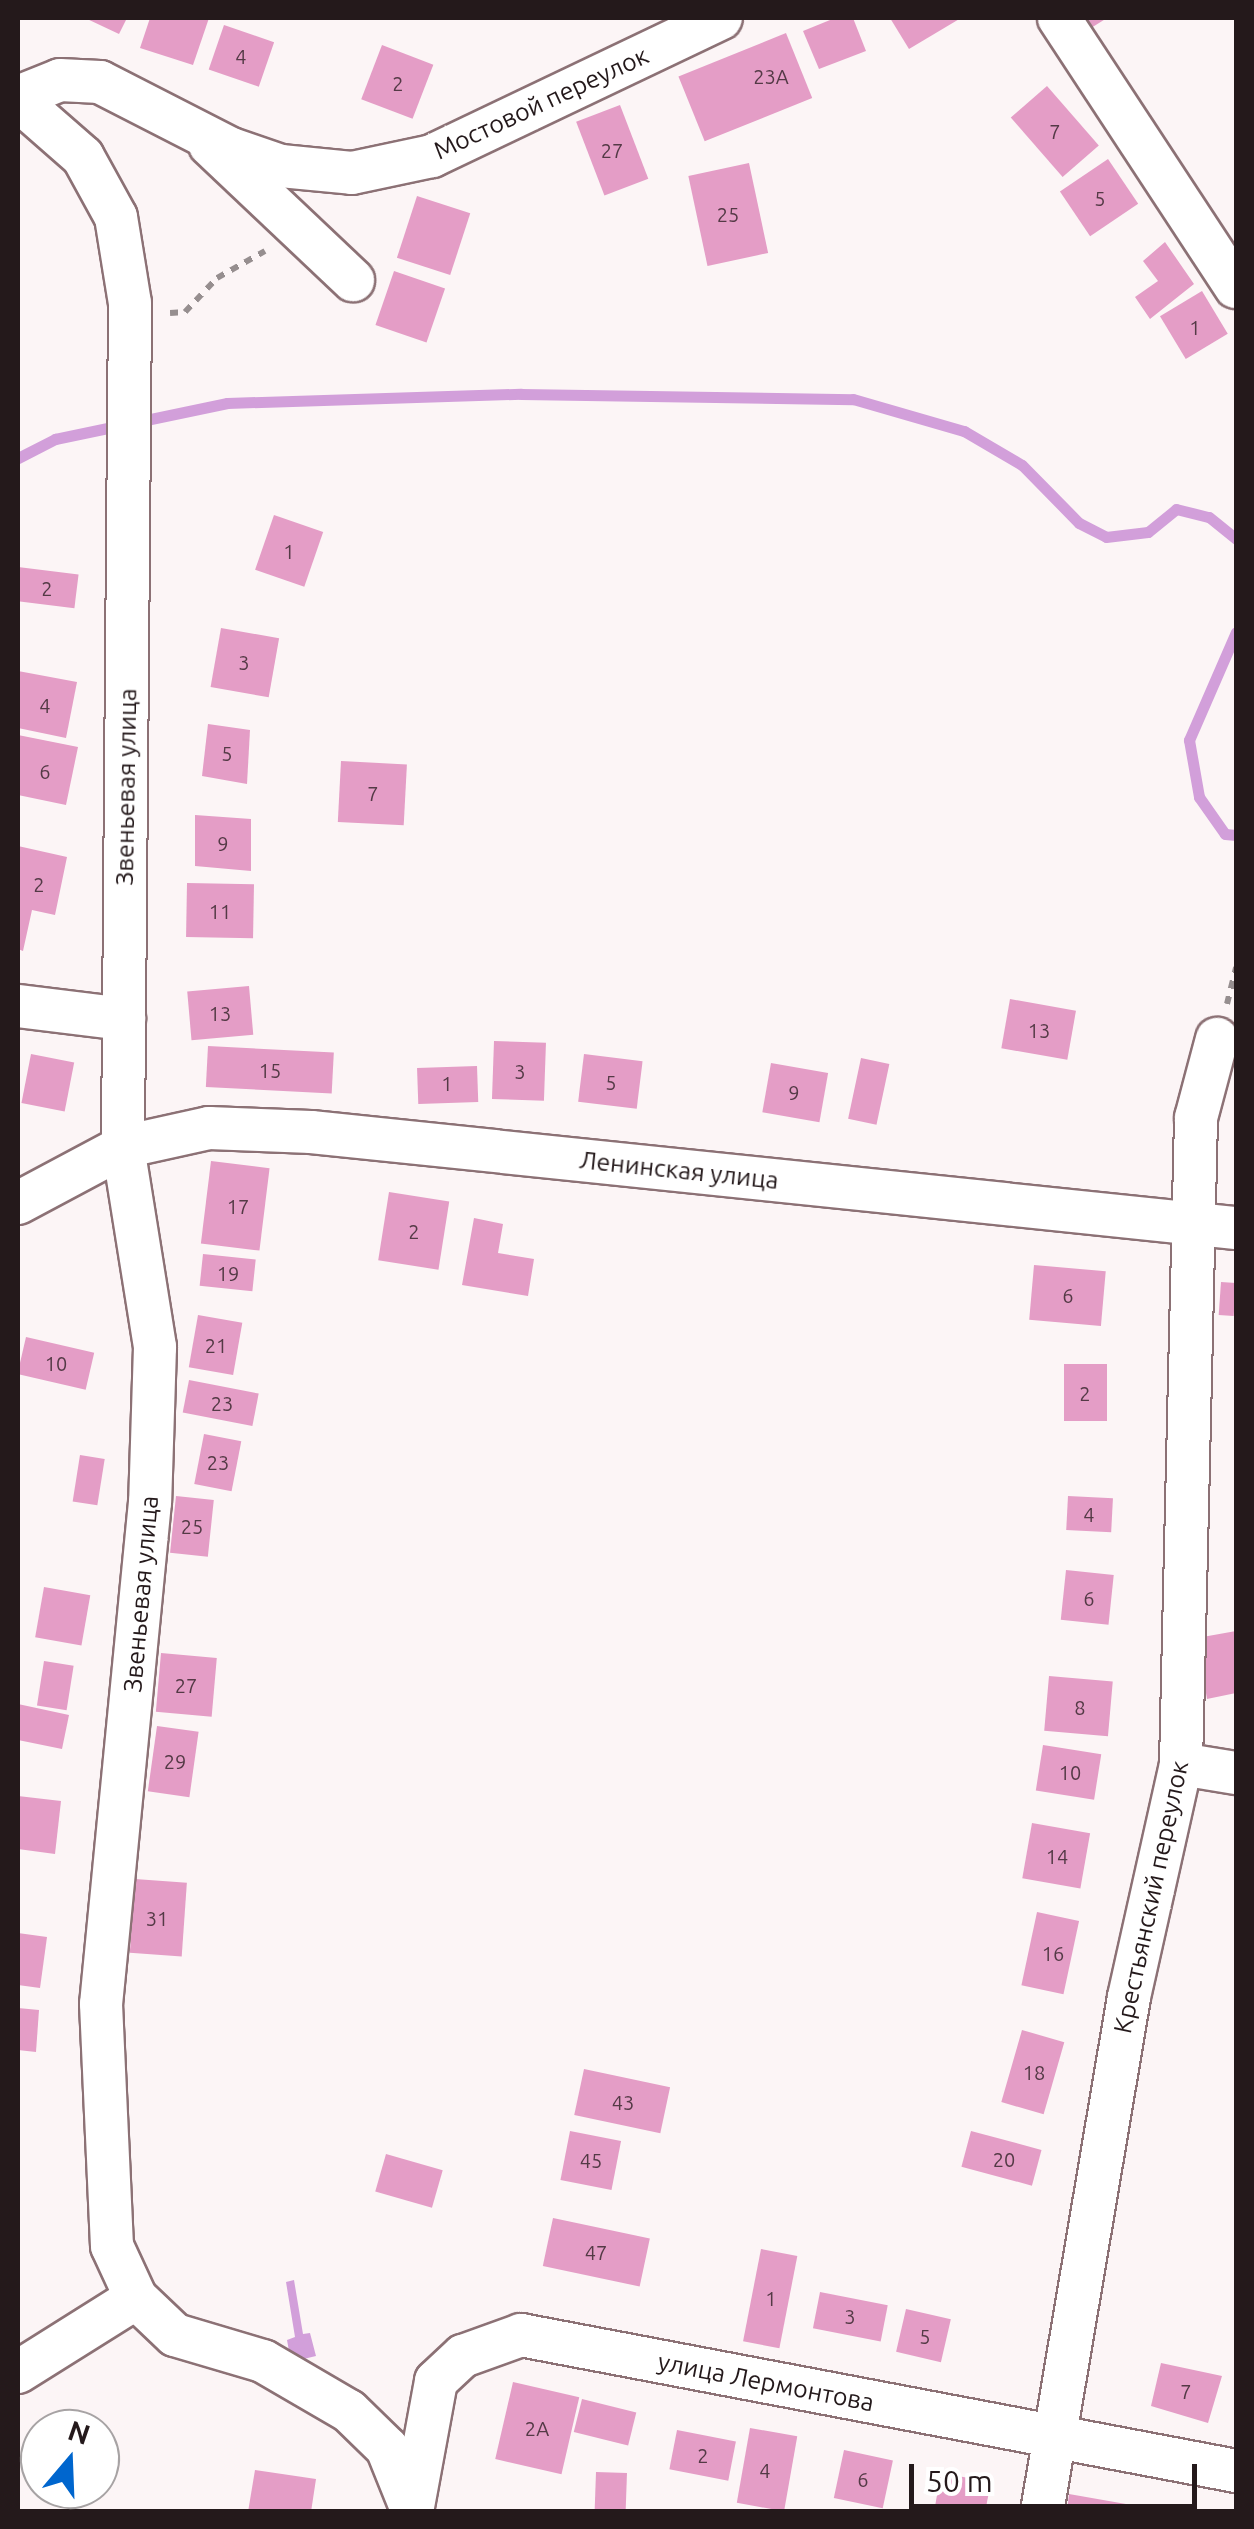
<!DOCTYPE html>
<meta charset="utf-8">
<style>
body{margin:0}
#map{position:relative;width:1254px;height:2529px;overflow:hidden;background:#fcf5f6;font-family:Ubuntu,sans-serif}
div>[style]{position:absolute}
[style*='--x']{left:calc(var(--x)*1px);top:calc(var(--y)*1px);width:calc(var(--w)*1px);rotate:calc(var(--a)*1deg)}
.water>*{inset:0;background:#d29fda}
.stream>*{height:11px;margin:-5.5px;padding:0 5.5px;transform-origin:5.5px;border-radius:5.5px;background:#d29fda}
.building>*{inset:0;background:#e49dc6;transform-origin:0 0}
.path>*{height:6px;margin-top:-3px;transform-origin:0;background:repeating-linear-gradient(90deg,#968e8f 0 8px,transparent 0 16px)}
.roads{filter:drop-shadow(2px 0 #8c7175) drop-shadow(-2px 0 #8c7175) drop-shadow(0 2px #8c7175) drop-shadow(0 -2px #8c7175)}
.minor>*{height:42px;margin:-21px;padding:0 21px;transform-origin:21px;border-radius:21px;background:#fff}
span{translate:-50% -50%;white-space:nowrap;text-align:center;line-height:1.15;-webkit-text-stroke:9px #fff;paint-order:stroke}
.number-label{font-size:20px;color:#543a46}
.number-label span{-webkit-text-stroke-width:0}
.street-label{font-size:25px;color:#24191b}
.frame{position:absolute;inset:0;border:20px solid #24191b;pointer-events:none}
.north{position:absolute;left:20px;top:2409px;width:100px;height:100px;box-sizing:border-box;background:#fff;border:2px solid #a7a3a4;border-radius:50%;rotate:19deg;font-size:28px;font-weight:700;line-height:40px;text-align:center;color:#24191b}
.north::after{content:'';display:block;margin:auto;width:35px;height:45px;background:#0066ce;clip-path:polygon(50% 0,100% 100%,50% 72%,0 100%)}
.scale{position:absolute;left:909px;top:2464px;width:288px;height:45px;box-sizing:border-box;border:5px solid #24191b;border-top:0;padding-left:12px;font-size:30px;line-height:35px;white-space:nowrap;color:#24191b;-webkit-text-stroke:8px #fff;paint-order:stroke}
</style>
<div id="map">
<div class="water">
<div style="clip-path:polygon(294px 2280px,303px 2334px,310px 2333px,316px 2356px,291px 2362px,287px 2340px,295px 2337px,286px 2282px)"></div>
</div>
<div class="stream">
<div style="--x:18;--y:458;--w:42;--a:-27.2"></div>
<div style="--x:55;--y:439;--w:176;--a:-11.8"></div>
<div style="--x:227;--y:403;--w:294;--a:-1.8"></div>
<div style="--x:521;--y:394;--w:332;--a:0.9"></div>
<div style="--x:853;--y:399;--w:116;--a:16.1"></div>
<div style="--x:964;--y:431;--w:67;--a:30.4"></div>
<div style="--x:1022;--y:465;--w:81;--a:45.5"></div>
<div style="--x:1079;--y:523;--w:30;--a:27"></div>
<div style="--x:1106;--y:537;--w:42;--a:-6.8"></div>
<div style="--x:1148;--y:532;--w:36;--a:-39"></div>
<div style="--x:1176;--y:509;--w:34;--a:14"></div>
<div style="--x:1209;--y:517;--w:35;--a:39"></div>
<div style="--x:1236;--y:632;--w:118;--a:113.5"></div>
<div style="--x:1189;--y:740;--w:58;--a:80"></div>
<div style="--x:1199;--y:797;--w:45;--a:54.9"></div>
<div style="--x:1225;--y:834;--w:11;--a:5"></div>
</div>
<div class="building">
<div style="clip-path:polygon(85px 18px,127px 18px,119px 34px)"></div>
<div style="clip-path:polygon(150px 18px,209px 18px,193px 65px,140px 48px)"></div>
<div style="clip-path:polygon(835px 18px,853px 18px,866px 51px,819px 69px,803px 31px)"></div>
<div style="clip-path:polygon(890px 18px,961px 18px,909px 49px)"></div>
<div style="clip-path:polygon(1072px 18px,1107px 18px,1083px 33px)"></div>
<div style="left:224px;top:25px;width:53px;height:47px;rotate:19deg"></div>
<div style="left:786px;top:33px;width:70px;height:116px;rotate:68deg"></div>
<div style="left:382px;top:45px;width:55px;height:58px;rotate:21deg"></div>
<div style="left:1047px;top:86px;width:79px;height:48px;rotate:49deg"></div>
<div style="left:620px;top:105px;width:79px;height:47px;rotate:69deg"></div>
<div style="left:1108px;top:159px;width:54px;height:58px;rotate:56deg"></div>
<div style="left:749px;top:163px;width:92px;height:62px;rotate:78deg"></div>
<div style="left:417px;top:196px;width:56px;height:65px;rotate:18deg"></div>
<div style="clip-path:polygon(1165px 242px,1194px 284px,1150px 319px,1135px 297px,1158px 281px,1143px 261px)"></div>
<div style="left:394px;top:271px;width:54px;height:57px;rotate:19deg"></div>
<div style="left:1202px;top:291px;width:50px;height:49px;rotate:59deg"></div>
<div style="left:274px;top:515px;width:52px;height:58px;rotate:19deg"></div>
<div style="left:18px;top:567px;width:61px;height:34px;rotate:7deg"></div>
<div style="left:221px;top:628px;width:59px;height:60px;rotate:10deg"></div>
<div style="clip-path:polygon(18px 671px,77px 682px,66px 738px,18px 728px)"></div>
<div style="clip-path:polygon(208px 724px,250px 730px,247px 784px,202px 776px)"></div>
<div style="clip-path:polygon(18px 735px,78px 747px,66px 805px,18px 795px)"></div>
<div style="left:341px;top:761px;width:66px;height:61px;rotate:3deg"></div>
<div style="clip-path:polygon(195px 815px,251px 819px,251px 871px,195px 866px)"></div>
<div style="clip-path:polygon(18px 846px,67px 857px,55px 915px,32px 910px,23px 951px,18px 949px)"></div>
<div style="left:187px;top:883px;width:67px;height:54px;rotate:1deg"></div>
<div style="left:249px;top:986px;width:49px;height:62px;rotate:85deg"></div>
<div style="left:1010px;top:999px;width:67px;height:50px;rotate:10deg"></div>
<div style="left:494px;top:1041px;width:52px;height:58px;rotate:2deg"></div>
<div style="left:208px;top:1046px;width:126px;height:41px;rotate:3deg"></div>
<div style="left:31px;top:1054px;width:44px;height:50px;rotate:11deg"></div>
<div style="left:584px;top:1054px;width:59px;height:48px;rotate:7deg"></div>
<div style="left:861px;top:1058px;width:29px;height:62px;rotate:12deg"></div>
<div style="left:771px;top:1063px;width:58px;height:50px;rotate:10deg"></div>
<div style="left:477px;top:1066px;width:36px;height:60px;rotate:88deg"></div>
<div style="left:211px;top:1161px;width:59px;height:83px;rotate:7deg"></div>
<div style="left:389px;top:1192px;width:61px;height:69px;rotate:9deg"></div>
<div style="clip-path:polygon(474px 1218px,503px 1224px,498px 1253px,534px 1259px,528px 1296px,462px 1285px)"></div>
<div style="left:203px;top:1254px;width:53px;height:32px;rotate:6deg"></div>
<div style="left:1034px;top:1265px;width:72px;height:55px;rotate:5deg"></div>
<div style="left:1221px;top:1282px;width:15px;height:33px;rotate:4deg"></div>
<div style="left:198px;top:1315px;width:45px;height:53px;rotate:10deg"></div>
<div style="left:26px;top:1337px;width:70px;height:38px;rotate:13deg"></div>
<div style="left:1064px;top:1364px;width:43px;height:57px"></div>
<div style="left:189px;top:1380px;width:71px;height:33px;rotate:11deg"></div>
<div style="left:204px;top:1434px;width:38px;height:51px;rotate:11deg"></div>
<div style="left:80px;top:1455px;width:25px;height:47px;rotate:9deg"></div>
<div style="left:176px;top:1496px;width:38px;height:57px;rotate:6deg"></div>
<div style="left:1068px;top:1496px;width:45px;height:34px;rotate:3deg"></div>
<div style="left:1066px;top:1570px;width:48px;height:50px;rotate:6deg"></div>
<div style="left:44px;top:1587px;width:47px;height:51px;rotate:10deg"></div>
<div style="clip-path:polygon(1236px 1631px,1236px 1693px,1207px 1699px,1197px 1638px)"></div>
<div style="left:161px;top:1653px;width:56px;height:59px;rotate:5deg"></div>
<div style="left:44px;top:1661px;width:30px;height:45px;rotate:9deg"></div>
<div style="left:1049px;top:1676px;width:64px;height:55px;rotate:5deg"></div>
<div style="clip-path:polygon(18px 1704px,69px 1715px,62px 1749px,18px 1740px)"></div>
<div style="left:157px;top:1726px;width:42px;height:66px;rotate:8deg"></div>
<div style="left:1043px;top:1745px;width:59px;height:46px;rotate:9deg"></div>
<div style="clip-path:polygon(18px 1796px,61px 1801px,55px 1854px,18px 1849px)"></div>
<div style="left:1032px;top:1823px;width:59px;height:56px;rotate:10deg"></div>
<div style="left:135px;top:1879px;width:52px;height:74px;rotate:4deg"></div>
<div style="left:1037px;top:1912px;width:43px;height:75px;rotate:12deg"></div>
<div style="clip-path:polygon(18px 1933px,47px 1937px,40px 1988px,18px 1985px)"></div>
<div style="clip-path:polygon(18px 2008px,39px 2010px,36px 2052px,18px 2050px)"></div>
<div style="left:1022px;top:2030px;width:44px;height:75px;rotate:16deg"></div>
<div style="left:584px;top:2069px;width:88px;height:47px;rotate:12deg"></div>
<div style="left:570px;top:2131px;width:52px;height:50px;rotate:11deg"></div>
<div style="left:971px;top:2131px;width:73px;height:37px;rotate:15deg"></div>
<div style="left:386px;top:2154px;width:59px;height:39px;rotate:16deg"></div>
<div style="left:553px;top:2218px;width:99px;height:49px;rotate:12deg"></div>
<div style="left:761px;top:2249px;width:37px;height:94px;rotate:11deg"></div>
<div style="left:820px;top:2292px;width:69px;height:37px;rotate:11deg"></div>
<div style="left:906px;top:2309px;width:46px;height:44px;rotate:13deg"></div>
<div style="clip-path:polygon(1161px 2363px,1222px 2376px,1208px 2423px,1151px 2406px)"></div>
<div style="left:513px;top:2382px;width:68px;height:79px;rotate:13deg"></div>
<div style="left:582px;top:2399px;width:56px;height:34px;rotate:14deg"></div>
<div style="left:750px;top:2428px;width:48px;height:76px;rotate:10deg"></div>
<div style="left:677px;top:2430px;width:60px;height:40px;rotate:11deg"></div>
<div style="left:844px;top:2450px;width:50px;height:49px;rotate:12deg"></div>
<div style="clip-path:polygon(255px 2470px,316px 2479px,311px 2512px,248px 2512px)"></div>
<div style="left:596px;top:2472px;width:31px;height:40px;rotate:2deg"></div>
<div style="clip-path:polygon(941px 2473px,991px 2482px,985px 2512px,934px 2512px)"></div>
<div style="clip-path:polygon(1069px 2494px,1143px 2507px,1142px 2512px,1067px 2512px)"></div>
</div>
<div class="path">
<div style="--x:170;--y:313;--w:15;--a:-4"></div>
<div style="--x:185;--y:312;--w:47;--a:-46.7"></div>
<div style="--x:217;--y:278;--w:55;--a:-29.4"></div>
<div style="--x:1227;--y:1004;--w:38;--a:-76"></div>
</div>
<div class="roads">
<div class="minor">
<div style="--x:1059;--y:18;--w:322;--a:56.7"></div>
<div style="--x:18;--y:97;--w:45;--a:-22"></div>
<div style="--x:60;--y:80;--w:40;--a:2.9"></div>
<div style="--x:100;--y:82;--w:147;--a:27.1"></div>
<div style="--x:231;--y:149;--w:53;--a:18.8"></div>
<div style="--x:281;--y:166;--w:71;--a:5.6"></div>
<div style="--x:352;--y:173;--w:82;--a:-12"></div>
<div style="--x:432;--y:156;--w:320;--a:-25.5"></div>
<div style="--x:18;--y:100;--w:86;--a:41.2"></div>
<div style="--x:83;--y:157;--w:68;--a:61.2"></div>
<div style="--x:116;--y:217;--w:87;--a:80.8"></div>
<div style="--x:130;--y:303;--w:844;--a:90.48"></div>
<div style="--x:123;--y:1147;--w:203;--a:80.9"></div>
<div style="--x:155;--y:1347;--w:155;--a:91.8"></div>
<div style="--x:150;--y:1502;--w:504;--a:95.57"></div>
<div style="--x:101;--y:2004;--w:242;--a:87.4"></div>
<div style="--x:112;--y:2246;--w:57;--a:65.2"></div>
<div style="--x:136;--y:2298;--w:54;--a:43.5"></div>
<div style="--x:175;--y:2335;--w:92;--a:16.5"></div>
<div style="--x:263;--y:2361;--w:99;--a:30.2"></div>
<div style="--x:349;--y:2411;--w:53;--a:44.2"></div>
<div style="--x:387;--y:2448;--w:67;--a:68"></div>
<div style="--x:210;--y:145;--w:197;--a:43.4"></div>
<div style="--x:18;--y:1006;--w:107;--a:7"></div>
<div style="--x:18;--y:1203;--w:119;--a:-28.1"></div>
<div style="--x:123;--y:1147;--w:88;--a:-12.5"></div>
<div style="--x:209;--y:1128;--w:102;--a:2.2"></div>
<div style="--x:311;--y:1132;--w:930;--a:5.93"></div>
<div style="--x:1181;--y:1764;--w:56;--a:9.3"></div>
<div style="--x:18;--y:2372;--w:139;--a:-32.1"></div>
<div style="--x:412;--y:2512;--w:133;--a:-79.6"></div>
<div style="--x:436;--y:2381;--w:37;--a:-43"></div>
<div style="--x:463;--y:2356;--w:62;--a:-19.9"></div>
<div style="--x:521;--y:2335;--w:728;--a:10.77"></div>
<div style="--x:1042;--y:2512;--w:522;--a:-80.41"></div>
<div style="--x:1129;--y:1997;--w:239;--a:-77.4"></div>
<div style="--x:1181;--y:1764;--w:646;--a:-88.67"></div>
<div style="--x:1196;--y:1118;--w:82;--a:-75.1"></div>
</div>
</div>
<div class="number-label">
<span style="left:241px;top:56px">4</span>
<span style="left:771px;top:76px">23А</span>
<span style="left:398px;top:83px">2</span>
<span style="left:1055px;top:131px">7</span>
<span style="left:612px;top:150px">27</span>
<span style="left:1100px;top:198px">5</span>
<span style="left:728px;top:214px">25</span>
<span style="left:1195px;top:327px">1</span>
<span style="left:289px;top:551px">1</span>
<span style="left:47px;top:588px">2</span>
<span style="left:244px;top:662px">3</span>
<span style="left:45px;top:705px">4</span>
<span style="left:227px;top:753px">5</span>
<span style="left:45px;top:771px">6</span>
<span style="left:373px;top:793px">7</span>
<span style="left:223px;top:843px">9</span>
<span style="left:39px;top:884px">2</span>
<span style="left:220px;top:911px">11</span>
<span style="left:220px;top:1013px">13</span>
<span style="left:1039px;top:1030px">13</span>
<span style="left:270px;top:1070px">15</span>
<span style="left:520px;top:1071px">3</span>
<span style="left:611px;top:1082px">5</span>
<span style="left:447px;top:1083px">1</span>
<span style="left:794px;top:1092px">9</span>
<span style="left:238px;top:1206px">17</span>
<span style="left:414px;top:1231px">2</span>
<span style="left:228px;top:1273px">19</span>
<span style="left:1068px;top:1295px">6</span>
<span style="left:216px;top:1345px">21</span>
<span style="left:56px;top:1363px">10</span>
<span style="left:1085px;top:1393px">2</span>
<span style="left:222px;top:1403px">23</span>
<span style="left:218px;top:1462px">23</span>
<span style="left:1089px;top:1514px">4</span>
<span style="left:192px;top:1526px">25</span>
<span style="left:1089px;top:1598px">6</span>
<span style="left:186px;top:1685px">27</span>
<span style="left:1080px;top:1707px">8</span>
<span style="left:175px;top:1761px">29</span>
<span style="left:1070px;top:1772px">10</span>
<span style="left:1057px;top:1856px">14</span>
<span style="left:157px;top:1918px">31</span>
<span style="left:1053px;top:1953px">16</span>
<span style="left:1034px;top:2072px">18</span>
<span style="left:623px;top:2102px">43</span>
<span style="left:1004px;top:2159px">20</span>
<span style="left:591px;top:2160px">45</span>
<span style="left:596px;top:2252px">47</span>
<span style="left:771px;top:2298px">1</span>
<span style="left:850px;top:2316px">3</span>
<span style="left:925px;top:2336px">5</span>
<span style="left:1186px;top:2391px">7</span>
<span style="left:537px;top:2428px">2А</span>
<span style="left:703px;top:2455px">2</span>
<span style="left:765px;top:2470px">4</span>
<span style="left:863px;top:2479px">6</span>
</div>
<div class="street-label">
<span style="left:541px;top:103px;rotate:-25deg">Мостовой переулок</span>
<span style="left:126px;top:787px;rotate:-89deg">Звеньевая улица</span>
<span style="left:679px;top:1170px;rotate:6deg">Ленинская улица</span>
<span style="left:141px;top:1594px;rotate:-85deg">Звеньевая улица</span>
<span style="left:1151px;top:1897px;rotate:-78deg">Крестьянский переулок</span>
<span style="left:766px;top:2382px;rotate:11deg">улица Лермонтова</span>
</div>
<div class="frame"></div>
<div class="north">N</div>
<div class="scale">50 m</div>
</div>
